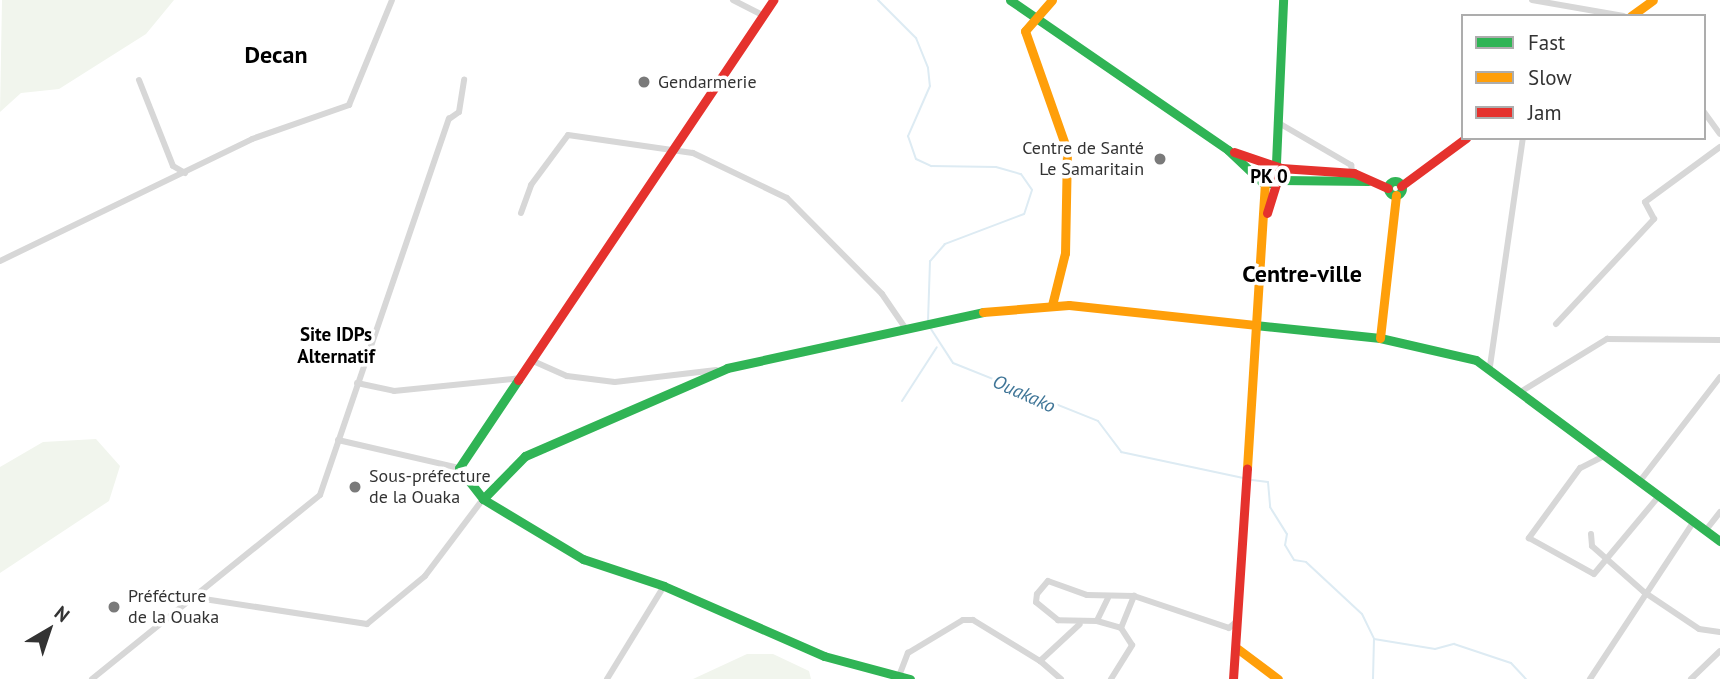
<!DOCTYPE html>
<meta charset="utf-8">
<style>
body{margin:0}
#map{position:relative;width:1720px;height:679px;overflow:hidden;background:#fff;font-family:"PT Sans",sans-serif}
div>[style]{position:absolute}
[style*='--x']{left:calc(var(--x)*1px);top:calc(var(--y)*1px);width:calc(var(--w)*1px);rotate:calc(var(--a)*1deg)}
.green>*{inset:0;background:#f1f5ed}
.stream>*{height:2px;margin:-1px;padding:0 1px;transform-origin:1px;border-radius:1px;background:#ddebf3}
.street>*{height:6px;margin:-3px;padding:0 3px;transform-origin:3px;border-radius:3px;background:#d7d7d7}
.fast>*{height:9px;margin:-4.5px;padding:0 4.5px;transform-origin:4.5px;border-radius:4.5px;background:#30b455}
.fast>.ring{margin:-4.5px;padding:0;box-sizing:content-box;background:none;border:9px solid #30b455;border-radius:50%}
.slow>*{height:9px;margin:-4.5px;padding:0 4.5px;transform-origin:4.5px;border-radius:4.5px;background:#ff9f0a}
.jam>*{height:9px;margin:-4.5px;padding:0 4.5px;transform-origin:4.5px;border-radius:4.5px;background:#e5322d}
.dots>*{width:19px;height:19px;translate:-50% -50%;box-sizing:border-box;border:4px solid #fff;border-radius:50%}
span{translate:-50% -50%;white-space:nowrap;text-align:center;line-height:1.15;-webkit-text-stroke:7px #fff;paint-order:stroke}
.poi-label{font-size:18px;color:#333}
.left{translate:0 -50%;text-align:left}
.right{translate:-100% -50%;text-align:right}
.neighbourhood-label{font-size:19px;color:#000;font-weight:700}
.water-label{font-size:19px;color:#3f7597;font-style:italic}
.district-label{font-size:24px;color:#000;font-weight:700}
.legend{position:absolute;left:1461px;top:14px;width:245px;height:126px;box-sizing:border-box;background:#fff;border:2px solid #adadad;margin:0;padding:9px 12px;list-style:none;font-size:21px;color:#333}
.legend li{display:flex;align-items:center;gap:14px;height:35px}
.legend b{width:35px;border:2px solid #adadad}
.north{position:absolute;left:14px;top:595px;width:70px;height:70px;-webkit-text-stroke:5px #fff;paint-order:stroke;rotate:39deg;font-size:19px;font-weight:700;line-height:28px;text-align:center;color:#333}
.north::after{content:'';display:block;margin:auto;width:24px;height:32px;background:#333;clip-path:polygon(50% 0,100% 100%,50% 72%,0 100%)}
</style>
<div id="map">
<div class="green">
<div style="clip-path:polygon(174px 0,146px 34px,59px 89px,21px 93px,0 112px,2px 0)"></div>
<div style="clip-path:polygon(96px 439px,120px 466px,109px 501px,0 573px,0 467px,43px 442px)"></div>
<div style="clip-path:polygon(747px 654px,773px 654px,809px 671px,811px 679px,693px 679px)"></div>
</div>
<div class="stream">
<div style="--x:878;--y:0;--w:54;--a:45"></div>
<div style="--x:916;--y:38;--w:32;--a:68"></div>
<div style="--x:928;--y:68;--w:18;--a:84"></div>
<div style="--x:930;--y:86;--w:55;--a:113.7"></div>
<div style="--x:908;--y:136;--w:24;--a:71"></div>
<div style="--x:916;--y:159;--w:17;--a:25"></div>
<div style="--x:931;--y:166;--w:65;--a:0.9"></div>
<div style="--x:996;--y:167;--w:26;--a:16"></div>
<div style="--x:1021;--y:174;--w:19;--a:55"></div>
<div style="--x:1032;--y:190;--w:25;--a:108"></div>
<div style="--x:1024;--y:214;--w:85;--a:159.2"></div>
<div style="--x:945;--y:244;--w:23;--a:131"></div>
<div style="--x:930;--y:261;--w:59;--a:91.9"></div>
<div style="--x:929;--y:326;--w:44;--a:57"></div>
<div style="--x:953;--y:363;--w:156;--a:21.8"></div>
<div style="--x:1098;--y:421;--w:39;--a:53"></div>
<div style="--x:1121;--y:452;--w:125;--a:12"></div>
<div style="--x:902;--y:401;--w:64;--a:-57.1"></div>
<div style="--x:1252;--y:480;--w:16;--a:7"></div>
<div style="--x:1268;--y:482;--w:25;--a:85"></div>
<div style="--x:1270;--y:507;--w:32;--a:58"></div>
<div style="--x:1287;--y:534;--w:11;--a:100"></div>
<div style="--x:1285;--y:545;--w:17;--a:59"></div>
<div style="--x:1294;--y:560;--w:12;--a:9"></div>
<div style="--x:1306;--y:562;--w:76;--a:42.9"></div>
<div style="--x:1362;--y:614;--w:28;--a:64"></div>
<div style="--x:1374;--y:639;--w:62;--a:9.3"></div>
<div style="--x:1435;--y:649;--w:20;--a:-15"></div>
<div style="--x:1454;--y:644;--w:60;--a:18.4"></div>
<div style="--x:1511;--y:663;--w:22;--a:47"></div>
<div style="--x:1373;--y:679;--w:40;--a:-88.6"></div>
</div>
<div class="street">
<div style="--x:733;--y:0;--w:33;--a:27"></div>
<div style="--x:1532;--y:0;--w:93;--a:9.9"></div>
<div style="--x:139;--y:80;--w:92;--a:68.4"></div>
<div style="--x:173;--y:166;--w:14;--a:30"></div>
<div style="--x:1704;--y:112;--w:27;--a:54"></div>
<div style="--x:1277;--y:122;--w:86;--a:30.2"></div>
<div style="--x:1351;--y:165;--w:10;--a:79"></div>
<div style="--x:521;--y:213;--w:30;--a:-70"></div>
<div style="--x:531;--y:185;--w:62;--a:-53.5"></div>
<div style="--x:568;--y:135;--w:126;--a:8.2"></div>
<div style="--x:693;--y:153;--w:104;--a:25.6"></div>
<div style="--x:787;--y:198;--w:135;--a:45.3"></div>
<div style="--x:882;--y:294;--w:42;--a:55.6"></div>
<div style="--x:0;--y:261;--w:280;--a:-25.8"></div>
<div style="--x:252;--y:139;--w:103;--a:-19.3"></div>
<div style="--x:349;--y:105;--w:113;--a:-67.7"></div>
<div style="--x:1556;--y:324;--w:144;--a:-47"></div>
<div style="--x:1654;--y:219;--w:19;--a:-118"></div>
<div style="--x:1645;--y:202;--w:93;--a:-36.3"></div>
<div style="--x:533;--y:361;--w:37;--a:24"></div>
<div style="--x:567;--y:376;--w:48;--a:7.1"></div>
<div style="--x:615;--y:382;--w:102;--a:-6.8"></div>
<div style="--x:1490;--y:366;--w:230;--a:-81.8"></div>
<div style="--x:357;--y:383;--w:38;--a:12"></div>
<div style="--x:394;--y:391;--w:128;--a:-5.8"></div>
<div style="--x:1522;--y:391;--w:100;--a:-31.5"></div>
<div style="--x:1607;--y:339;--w:113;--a:0.5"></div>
<div style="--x:338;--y:440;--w:124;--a:13"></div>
<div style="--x:1606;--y:455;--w:29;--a:153"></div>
<div style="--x:1580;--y:468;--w:87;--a:126.1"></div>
<div style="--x:1529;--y:538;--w:74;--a:29"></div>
<div style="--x:1594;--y:574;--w:102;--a:-50.2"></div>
<div style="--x:1640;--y:481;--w:131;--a:-52.4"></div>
<div style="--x:1706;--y:530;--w:23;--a:-52"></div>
<div style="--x:1591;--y:534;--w:12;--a:85"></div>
<div style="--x:1592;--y:546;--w:69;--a:41.5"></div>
<div style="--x:1644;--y:592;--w:66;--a:33.9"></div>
<div style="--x:1699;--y:629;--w:21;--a:8"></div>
<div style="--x:191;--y:597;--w:178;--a:8.7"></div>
<div style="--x:367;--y:624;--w:75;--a:-39.6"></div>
<div style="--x:425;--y:576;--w:96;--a:-53"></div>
<div style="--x:1108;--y:598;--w:25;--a:116"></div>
<div style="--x:1097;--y:621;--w:25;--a:16"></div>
<div style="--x:1097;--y:621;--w:39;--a:-179"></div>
<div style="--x:1058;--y:620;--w:28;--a:-141"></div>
<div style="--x:1036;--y:602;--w:8;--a:-83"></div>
<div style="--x:1037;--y:594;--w:17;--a:-50"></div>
<div style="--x:1048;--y:581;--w:41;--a:19.7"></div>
<div style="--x:1087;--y:595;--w:47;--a:1.2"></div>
<div style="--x:1134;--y:596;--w:100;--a:18.6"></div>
<div style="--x:1229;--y:628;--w:11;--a:-41"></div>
<div style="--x:899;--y:676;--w:25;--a:-69"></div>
<div style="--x:908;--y:653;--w:64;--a:-31"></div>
<div style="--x:963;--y:620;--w:10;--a:0"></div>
<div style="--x:973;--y:620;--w:79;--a:31.5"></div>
<div style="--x:92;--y:679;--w:293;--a:-38.9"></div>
<div style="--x:320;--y:495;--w:398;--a:-71.1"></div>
<div style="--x:449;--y:119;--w:12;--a:-35"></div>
<div style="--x:459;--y:112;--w:33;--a:-81"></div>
<div style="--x:607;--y:679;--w:109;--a:-58.5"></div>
<div style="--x:1061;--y:679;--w:28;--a:-139"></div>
<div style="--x:1040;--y:661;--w:54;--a:-42.8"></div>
<div style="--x:1111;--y:679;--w:40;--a:-58"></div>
<div style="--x:1132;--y:645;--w:20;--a:-123"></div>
<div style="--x:1121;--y:628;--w:35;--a:-68"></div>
<div style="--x:1590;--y:679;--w:189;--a:-56.6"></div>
<div style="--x:1691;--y:679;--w:40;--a:-44"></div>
</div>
<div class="fast">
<div style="--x:1010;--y:0;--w:265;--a:34.5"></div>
<div style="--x:1228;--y:150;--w:48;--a:43.3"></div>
<div style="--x:1263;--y:183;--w:14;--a:0"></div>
<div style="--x:1276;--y:163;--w:163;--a:-87.5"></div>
<div style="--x:1280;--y:180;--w:88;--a:0.7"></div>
<div class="ring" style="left:1388px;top:181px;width:5px;height:5px"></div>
<div style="--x:1255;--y:325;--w:126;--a:5.9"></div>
<div style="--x:1380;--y:338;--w:98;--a:12.9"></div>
<div style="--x:1476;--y:360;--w:304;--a:36.6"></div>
<div style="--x:518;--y:380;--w:106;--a:123.8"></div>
<div style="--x:459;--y:468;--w:39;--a:52"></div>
<div style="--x:483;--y:499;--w:117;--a:31"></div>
<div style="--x:583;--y:559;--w:85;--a:18.4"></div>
<div style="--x:664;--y:586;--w:175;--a:23.6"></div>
<div style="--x:824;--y:656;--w:89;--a:15"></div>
<div style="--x:483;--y:499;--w:60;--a:-45.7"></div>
<div style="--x:525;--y:456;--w:220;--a:-23.5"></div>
<div style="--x:727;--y:368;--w:262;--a:-12.3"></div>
</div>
<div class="slow">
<div style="--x:1052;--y:0;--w:41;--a:131.1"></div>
<div style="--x:1025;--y:31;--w:126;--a:70.6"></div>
<div style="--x:1067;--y:150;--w:103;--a:91.1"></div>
<div style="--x:1065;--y:253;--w:54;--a:104"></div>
<div style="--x:1631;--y:16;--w:27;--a:-36"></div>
<div style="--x:983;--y:312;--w:86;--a:-4.7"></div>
<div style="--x:1069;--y:305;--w:187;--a:6.1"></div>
<div style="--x:1380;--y:338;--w:144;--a:-83.6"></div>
<div style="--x:1247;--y:468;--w:285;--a:-86.4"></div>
<div style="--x:1238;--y:649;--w:50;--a:36.9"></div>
</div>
<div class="jam">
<div style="--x:1234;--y:152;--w:50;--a:18.8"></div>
<div style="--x:1281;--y:168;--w:47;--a:107.3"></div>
<div style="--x:1281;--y:168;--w:73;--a:3.9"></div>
<div style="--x:1354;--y:173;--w:37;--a:24"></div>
<div style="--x:1401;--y:186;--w:81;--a:-36.4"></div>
<div style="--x:518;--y:380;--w:458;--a:-56.1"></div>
<div style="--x:1233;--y:679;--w:211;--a:-86.2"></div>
</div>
<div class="dots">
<div style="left:644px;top:82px;background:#7a7a7a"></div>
<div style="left:1160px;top:159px;background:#7a7a7a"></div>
<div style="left:355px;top:487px;background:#7a7a7a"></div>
<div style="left:114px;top:607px;background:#7a7a7a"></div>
</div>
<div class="poi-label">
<span class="left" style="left:658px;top:82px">Gendarmerie</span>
<span class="right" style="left:1144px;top:159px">Centre de Santé<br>Le Samaritain</span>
<span class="left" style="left:369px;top:487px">Sous-préfecture<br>de la Ouaka</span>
<span class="left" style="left:128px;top:607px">Préfécture<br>de la Ouaka</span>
</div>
<div class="neighbourhood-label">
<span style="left:1269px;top:177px">PK 0</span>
<span style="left:336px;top:346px">Site IDPs<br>Alternatif</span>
</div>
<div class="water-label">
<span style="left:1024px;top:394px;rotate:24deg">Ouakako</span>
</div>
<div class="district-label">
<span style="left:276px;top:55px">Decan</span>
<span style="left:1302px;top:274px">Centre-ville</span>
</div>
<ul class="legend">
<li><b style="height:9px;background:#30b455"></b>Fast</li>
<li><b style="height:9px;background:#ff9f0a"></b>Slow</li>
<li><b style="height:9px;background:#e5322d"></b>Jam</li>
</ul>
<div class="north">N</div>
</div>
